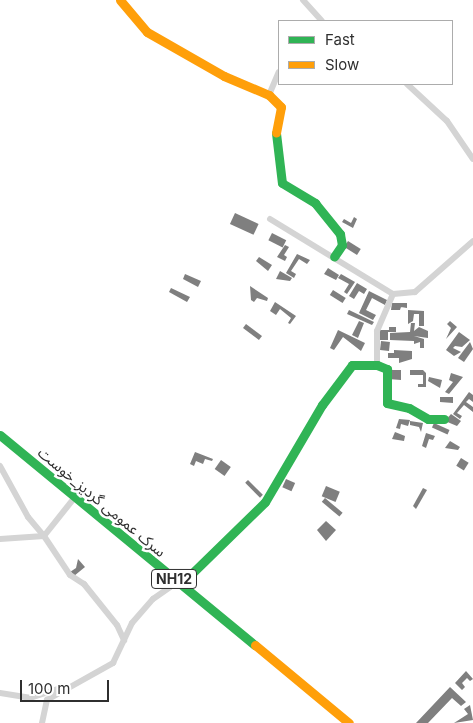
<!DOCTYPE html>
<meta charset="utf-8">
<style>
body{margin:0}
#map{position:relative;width:473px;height:723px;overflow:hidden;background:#fff;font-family:Inter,"Noto Sans Arabic",sans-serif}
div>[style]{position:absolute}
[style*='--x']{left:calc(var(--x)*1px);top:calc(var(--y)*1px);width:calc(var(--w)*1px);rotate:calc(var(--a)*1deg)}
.building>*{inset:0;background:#7f7f7f;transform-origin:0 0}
.street>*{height:6px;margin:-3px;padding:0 3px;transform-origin:3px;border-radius:3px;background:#d4d4d4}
.fast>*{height:9px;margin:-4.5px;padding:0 4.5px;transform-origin:4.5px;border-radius:4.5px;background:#30b455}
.slow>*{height:9px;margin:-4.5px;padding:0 4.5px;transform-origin:4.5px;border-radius:4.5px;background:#ff9f0a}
span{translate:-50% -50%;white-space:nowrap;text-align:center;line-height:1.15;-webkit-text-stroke:5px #fff;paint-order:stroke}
.shield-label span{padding:1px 4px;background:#fff;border:1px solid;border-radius:4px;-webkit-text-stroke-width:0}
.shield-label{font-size:14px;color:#2f2f2f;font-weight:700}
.street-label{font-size:15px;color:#2f2f2f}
.legend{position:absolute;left:278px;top:20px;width:175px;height:65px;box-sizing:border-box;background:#fff;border:1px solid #acacac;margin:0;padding:6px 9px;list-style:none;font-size:15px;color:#2f2f2f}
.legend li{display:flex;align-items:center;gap:10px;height:25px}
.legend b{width:25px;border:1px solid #acacac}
.scale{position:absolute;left:20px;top:680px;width:89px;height:22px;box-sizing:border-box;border:2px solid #2f2f2f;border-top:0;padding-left:6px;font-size:15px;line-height:18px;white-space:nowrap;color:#2f2f2f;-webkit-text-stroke:4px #fff;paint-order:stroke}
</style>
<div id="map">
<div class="building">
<div style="left:235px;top:213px;width:26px;height:12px;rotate:25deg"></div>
<div style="clip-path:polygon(354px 217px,357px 219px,353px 228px,342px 222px,344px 219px,351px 223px)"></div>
<div style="left:272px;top:233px;width:16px;height:8px;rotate:27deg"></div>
<div style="left:348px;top:241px;width:15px;height:7px;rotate:32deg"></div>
<div style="clip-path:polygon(285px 245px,289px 247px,284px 255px,287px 257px,285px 261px,277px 257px)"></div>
<div style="clip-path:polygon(297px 254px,310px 260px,307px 264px,299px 259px,291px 271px,296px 274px,294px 278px,286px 273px)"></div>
<div style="clip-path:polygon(259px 257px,272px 265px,268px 271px,256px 261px)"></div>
<div style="clip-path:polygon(328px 268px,339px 275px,336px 280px,324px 274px)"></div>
<div style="clip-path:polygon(280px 271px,292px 278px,290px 281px,276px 279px)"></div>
<div style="clip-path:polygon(185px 274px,201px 281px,198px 287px,183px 279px)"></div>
<div style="clip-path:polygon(341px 274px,355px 282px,347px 294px,344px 292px,349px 284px,338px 278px)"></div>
<div style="clip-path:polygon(357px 283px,367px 289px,364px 294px,359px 291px,354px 299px,349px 296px)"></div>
<div style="clip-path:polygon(250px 286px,268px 298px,267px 301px,257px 298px,254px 302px,251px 300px)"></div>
<div style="clip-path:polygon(171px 288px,190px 297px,187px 302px,169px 292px)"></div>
<div style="left:333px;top:290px;width:15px;height:6px;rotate:32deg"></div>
<div style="clip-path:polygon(369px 291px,387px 300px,385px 305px,372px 298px,366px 310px,376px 315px,373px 320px,359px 313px)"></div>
<div style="clip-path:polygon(275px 302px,296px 316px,290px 324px,288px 323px,291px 318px,280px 309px,276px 315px,270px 311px)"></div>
<div style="clip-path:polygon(392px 303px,407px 303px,407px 308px,395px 306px,401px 307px,400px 310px,391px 310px)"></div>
<div style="clip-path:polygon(349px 310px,374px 322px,372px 325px,347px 314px)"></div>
<div style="clip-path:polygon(408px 310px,424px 311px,424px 326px,419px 326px,419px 314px,414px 314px,413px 321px,408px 324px)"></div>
<div style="clip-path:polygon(359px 321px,364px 323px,358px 338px,352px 335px)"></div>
<div style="clip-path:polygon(450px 321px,457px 327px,446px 339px,451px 328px,447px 324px)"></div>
<div style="clip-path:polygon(411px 323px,415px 323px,414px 331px,419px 327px,428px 331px,428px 338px,414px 336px,424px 339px,424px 348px,420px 348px,420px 342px,414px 344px,414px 341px,390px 340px,390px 333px,410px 332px)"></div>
<div style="left:246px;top:324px;width:20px;height:5px;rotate:37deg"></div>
<div style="clip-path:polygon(389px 327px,396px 327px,396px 332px,388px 332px,388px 340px,379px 340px,379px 330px,389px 330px)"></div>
<div style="clip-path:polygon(338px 330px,365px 343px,361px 351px,343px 337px,334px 350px,330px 348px)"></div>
<div style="clip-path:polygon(459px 332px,470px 340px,462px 347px,455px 346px,453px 348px,461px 352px,454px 356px,446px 350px)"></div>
<div style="left:381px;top:341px;width:9px;height:9px;rotate:6deg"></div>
<div style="clip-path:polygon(470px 342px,473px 349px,464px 362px,458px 358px)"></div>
<div style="clip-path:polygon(394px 350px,412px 351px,412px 359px,399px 363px,399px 358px,388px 358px,388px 353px,394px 353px)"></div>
<div style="clip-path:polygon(389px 370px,401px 370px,401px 380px,388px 379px)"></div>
<div style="clip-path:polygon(410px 370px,423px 370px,426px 373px,426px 387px,418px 387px,418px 384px,423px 384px,423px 375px,410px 375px)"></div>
<div style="clip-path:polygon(451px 373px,463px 377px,449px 394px,445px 392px,453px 382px,449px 380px)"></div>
<div style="clip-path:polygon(429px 377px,442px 380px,440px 388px,428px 381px)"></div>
<div style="clip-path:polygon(469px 392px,473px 395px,473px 402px,469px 399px,466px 402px,473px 407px,473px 412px,464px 405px,457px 413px,462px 416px,460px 419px,453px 414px)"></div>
<div style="clip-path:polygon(440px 397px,453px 397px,453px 403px,440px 402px)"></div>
<div style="clip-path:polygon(451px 414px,461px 421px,457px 426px,445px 421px)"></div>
<div style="clip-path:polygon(399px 419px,410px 420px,408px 426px,401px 424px,400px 429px,396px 428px)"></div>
<div style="clip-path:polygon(410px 421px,423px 423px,421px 432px,419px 427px,410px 425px)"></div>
<div style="left:434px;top:423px;width:17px;height:5px;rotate:24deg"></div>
<div style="clip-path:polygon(395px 432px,405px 436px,404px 441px,392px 439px)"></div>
<div style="clip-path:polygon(426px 433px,435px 436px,433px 440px,429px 439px,426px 448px,422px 446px)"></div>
<div style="clip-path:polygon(450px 441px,460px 447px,458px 450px,445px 448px)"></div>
<div style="clip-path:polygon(195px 452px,213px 459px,212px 461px,205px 459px,203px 464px,196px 461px,194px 466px,190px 464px)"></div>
<div style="left:461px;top:458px;width:9px;height:9px;rotate:32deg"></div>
<div style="left:221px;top:460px;width:12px;height:11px;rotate:35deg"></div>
<div style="left:286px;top:479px;width:10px;height:9px;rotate:24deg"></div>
<div style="left:248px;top:480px;width:21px;height:4px;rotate:45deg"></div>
<div style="left:326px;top:486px;width:15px;height:11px;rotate:23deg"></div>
<div style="clip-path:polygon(423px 488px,427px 490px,416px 509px,413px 506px)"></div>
<div style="left:325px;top:498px;width:23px;height:5px;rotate:40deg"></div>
<div style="clip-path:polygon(326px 521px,336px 530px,326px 541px,317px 530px)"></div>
<div style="clip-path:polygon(78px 559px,85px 567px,74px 576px,70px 572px,76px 568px)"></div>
<div style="clip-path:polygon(466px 671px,473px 679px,470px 681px,467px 678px,462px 683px,465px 687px,462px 690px,455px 683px)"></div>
<div style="clip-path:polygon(450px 687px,466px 702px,461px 706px,452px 698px,428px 723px,416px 723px)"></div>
<div style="clip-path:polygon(470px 705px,473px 720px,454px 723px,468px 714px,464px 709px)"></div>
</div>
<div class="street">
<div style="--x:303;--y:0;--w:28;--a:48"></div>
<div style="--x:407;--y:84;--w:54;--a:42.8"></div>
<div style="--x:447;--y:121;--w:46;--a:55.6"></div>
<div style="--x:269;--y:95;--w:25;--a:-67"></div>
<div style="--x:270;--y:219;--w:144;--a:31.4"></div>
<div style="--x:393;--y:294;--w:22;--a:-5"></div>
<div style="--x:415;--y:292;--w:77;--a:-41.3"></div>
<div style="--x:377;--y:365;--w:34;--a:-90"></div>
<div style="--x:377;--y:331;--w:40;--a:-66.6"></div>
<div style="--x:0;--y:466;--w:58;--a:61.2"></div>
<div style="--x:28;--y:517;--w:25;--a:50"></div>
<div style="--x:44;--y:536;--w:47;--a:56.3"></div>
<div style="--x:70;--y:575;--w:17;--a:33"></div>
<div style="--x:84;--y:584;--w:53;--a:51.2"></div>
<div style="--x:117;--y:625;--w:17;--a:65"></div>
<div style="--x:0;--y:539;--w:44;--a:-3.9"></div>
<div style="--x:44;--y:536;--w:50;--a:-51.5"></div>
<div style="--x:0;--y:693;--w:30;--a:9"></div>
<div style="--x:30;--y:698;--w:36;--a:-18"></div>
<div style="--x:42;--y:723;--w:24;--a:-78"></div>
<div style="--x:47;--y:700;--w:76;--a:-29.3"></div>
<div style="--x:113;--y:663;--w:44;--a:-64.6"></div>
<div style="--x:132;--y:623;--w:32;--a:-49"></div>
<div style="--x:153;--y:599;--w:21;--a:-35"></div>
<div style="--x:170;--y:587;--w:9;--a:-72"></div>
</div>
<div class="fast">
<div style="--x:276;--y:133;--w:50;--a:83.2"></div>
<div style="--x:282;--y:183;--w:39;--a:31"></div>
<div style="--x:315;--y:203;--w:40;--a:51"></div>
<div style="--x:340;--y:234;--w:11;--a:80"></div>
<div style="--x:342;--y:245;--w:14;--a:124"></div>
<div style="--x:0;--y:435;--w:330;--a:39.5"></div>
<div style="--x:181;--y:584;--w:117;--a:-44.3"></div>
<div style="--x:265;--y:502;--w:113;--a:-59.6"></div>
<div style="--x:322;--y:405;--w:50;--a:-53.1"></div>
<div style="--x:352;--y:365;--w:25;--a:0"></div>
<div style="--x:377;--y:365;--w:11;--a:22"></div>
<div style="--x:387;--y:369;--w:34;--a:90"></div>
<div style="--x:387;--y:403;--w:23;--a:13"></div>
<div style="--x:409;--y:408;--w:22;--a:30"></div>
<div style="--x:428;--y:419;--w:16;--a:0"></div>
</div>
<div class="slow">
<div style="--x:120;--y:0;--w:42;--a:49.8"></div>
<div style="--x:147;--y:32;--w:89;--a:29.7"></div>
<div style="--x:224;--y:76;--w:49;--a:22.9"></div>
<div style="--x:269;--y:95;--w:17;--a:45"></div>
<div style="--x:281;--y:107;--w:26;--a:101"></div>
<div style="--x:255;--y:645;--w:122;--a:39.7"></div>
</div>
<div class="shield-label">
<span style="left:174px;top:579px">NH12</span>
</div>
<div class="street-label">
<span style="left:102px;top:502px;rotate:40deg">سرک عمومی گردیز_خوست</span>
</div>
<ul class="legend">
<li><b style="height:6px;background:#30b455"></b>Fast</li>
<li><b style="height:6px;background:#ff9f0a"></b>Slow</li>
</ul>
<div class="scale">100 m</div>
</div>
